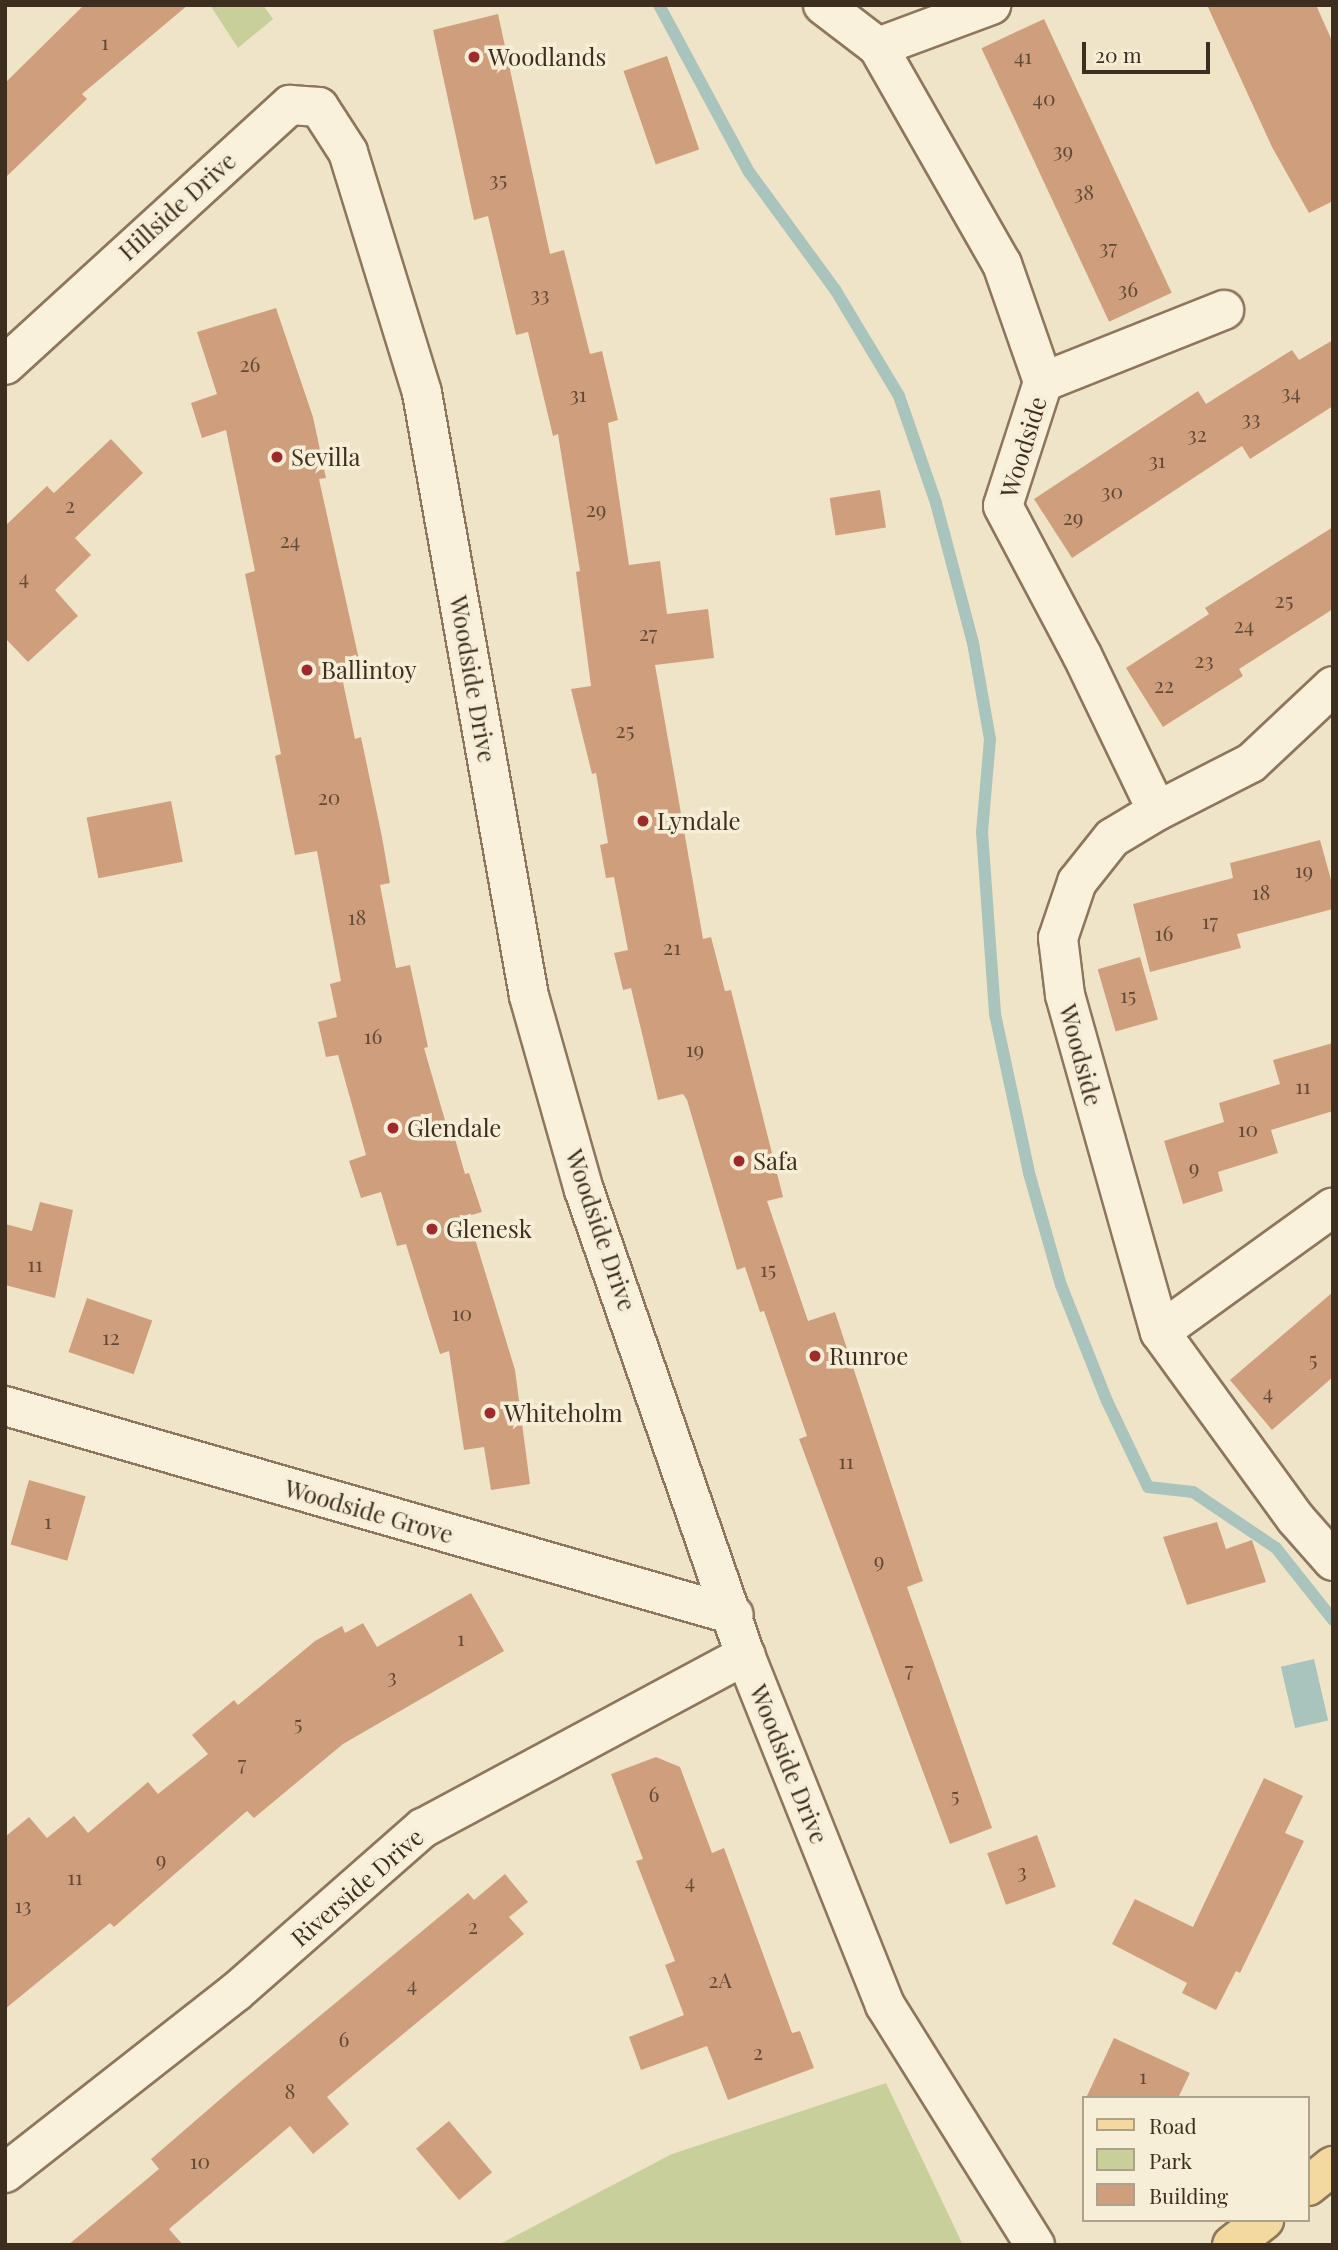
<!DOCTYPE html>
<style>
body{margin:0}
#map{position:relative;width:1338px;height:2250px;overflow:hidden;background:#f0e4c8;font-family:"Playfair Display",serif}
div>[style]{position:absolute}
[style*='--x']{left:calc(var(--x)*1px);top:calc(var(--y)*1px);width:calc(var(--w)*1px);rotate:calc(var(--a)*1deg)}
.green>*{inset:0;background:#c9cf9b}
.water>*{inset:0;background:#a9c4bc;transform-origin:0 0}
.stream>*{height:12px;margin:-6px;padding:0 6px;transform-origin:6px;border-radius:6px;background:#a9c4bc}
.building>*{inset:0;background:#cf9f7d;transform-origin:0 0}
.roads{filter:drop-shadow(2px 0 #8d765c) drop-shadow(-2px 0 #8d765c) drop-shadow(0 2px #8d765c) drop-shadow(0 -2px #8d765c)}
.minor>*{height:38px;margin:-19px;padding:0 19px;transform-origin:19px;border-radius:19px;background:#faf1dc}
.major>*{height:38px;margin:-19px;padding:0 19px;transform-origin:19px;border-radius:19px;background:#f3d9a0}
.dots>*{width:19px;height:19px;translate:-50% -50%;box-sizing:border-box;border:4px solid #f7eed8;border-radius:50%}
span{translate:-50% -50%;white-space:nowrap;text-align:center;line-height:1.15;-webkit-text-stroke:7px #f7eed8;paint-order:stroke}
.number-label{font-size:21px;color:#624a37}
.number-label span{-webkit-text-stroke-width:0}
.poi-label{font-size:24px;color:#3d2e20}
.left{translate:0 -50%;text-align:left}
.street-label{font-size:24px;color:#3d2e20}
.frame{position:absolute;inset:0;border:7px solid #3d2e20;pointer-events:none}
.legend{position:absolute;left:1082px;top:2096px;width:228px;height:126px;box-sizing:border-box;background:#f7eed8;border:2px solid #ada18e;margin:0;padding:9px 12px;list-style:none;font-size:21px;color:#3d2e20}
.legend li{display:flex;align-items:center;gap:14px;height:35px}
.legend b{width:35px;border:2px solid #ada18e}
.scale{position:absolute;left:1082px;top:42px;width:128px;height:32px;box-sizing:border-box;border:4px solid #3d2e20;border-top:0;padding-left:9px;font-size:21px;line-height:24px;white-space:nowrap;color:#3d2e20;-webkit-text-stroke:5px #f7eed8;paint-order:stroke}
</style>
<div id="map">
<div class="green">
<div style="clip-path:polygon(210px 5px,263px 5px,273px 19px,238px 48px)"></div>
<div style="clip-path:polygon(886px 2083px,963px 2245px,498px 2245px,672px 2154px)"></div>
</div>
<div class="water">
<div style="left:1314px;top:1659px;width:63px;height:34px;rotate:77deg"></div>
</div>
<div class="stream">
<div style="--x:659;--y:5;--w:190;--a:61.7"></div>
<div style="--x:749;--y:172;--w:147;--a:53.8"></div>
<div style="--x:836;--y:291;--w:122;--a:59"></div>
<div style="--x:899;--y:396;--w:113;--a:70.9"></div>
<div style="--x:936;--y:503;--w:145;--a:75.2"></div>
<div style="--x:973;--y:643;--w:97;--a:80"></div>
<div style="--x:990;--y:739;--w:93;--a:94.9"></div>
<div style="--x:982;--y:832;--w:182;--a:85.9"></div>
<div style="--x:995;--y:1014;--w:163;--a:77.9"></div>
<div style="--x:1029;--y:1173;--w:116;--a:74.1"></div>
<div style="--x:1061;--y:1285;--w:125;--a:68.4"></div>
<div style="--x:1107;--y:1401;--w:95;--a:64.5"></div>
<div style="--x:1148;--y:1487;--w:45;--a:6.3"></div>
<div style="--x:1193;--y:1492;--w:100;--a:34"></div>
<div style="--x:1276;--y:1548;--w:92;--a:51.6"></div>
</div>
<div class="building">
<div style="clip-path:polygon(84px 5px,188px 5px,82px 94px,87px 99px,5px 178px,5px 83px)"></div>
<div style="clip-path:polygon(1207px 5px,1316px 5px,1333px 43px,1333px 201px,1309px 213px,1272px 147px)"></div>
<div style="clip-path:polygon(498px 14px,550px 254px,564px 250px,590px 354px,602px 351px,618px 420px,608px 423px,629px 565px,660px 561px,667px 614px,708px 609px,714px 658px,655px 665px,703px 939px,711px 937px,725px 991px,731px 990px,783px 1197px,767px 1201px,808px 1321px,835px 1312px,923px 1581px,907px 1587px,992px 1828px,950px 1844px,799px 1439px,807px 1436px,764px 1311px,760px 1312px,745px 1267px,737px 1270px,687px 1100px,683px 1094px,658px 1100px,631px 988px,623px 990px,614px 953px,628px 950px,614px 877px,606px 878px,600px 845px,608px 843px,596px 773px,592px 774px,571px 689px,591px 686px,576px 572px,580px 571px,558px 434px,553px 436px,528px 332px,516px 335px,488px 216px,474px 220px,433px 30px)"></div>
<div style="left:1044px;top:19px;width:302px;height:69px;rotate:65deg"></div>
<div style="left:667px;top:56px;width:99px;height:46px;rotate:71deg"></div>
<div style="clip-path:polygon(276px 308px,313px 417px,326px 478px,319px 479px,360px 664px,340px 668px,355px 739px,361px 737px,382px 837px,390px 883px,380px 885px,396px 968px,410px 965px,428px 1047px,424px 1048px,451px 1141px,455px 1139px,465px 1174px,469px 1173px,482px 1212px,468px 1216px,515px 1370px,530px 1484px,491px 1490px,484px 1447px,464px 1450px,449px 1351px,440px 1354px,406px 1244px,397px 1246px,381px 1192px,361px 1198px,349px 1161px,366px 1155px,338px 1055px,326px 1057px,318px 1022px,337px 1017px,330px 984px,341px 981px,317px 851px,295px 855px,275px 756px,281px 754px,245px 574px,255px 571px,226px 430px,202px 438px,191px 403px,217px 394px,197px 332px)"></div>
<div style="clip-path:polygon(1333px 340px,1333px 406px,1250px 459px,1242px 446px,1072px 558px,1034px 499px,1198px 391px,1206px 404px,1292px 350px,1299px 360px)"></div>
<div style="clip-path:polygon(111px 439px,143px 473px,75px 538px,91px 555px,55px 590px,78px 616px,28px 662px,5px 638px,5px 526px,47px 486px,54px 493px)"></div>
<div style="left:880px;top:490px;width:38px;height:51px;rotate:81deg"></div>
<div style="clip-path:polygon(1333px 527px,1333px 609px,1239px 669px,1243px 676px,1163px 727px,1126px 668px,1209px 614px,1205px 608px)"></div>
<div style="left:171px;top:801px;width:62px;height:86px;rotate:79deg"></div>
<div style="clip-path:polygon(1320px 840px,1333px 887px,1333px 909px,1237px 934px,1241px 948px,1150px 972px,1133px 904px,1233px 878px,1230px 863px)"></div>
<div style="left:1140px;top:957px;width:65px;height:44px;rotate:74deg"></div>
<div style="clip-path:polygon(1333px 1043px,1333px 1111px,1271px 1130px,1278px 1153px,1218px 1172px,1223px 1191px,1183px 1204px,1164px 1141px,1224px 1122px,1219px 1103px,1280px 1084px,1273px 1060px)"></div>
<div style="clip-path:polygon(40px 1202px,73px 1210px,55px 1298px,5px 1285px,5px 1224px,32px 1231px)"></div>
<div style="clip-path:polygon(1333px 1292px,1333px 1377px,1272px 1430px,1230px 1380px)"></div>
<div style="left:87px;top:1298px;width:69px;height:57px;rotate:19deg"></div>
<div style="left:29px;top:1480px;width:59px;height:67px;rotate:16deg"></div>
<div style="clip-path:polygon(1217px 1522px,1226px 1549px,1252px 1540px,1266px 1582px,1187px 1605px,1163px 1537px)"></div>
<div style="clip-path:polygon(471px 1593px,504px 1651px,343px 1744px,254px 1818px,247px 1811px,114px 1927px,110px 1923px,5px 2009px,5px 1837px,29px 1817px,47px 1838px,74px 1816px,88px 1833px,148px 1782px,158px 1794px,208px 1754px,192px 1735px,234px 1700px,238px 1705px,315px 1641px,342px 1626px,345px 1633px,363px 1623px,377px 1647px)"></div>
<div style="clip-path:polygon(656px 1757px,680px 1767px,712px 1853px,724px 1848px,792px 2033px,800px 2031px,814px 2068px,728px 2100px,707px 2046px,641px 2070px,629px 2037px,684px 2015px,665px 1965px,675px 1961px,636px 1861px,643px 1859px,611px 1774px)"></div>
<div style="clip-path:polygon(1264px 1778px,1303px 1796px,1285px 1833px,1304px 1841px,1240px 1973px,1236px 1971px,1216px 2010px,1182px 1993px,1187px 1983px,1112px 1944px,1135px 1899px,1193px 1927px)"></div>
<div style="left:1037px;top:1835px;width:55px;height:53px;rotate:70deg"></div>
<div style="clip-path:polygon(505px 1874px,528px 1902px,509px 1917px,524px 1934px,327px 2097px,349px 2124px,313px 2154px,290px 2126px,169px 2229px,183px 2245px,68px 2245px,159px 2169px,151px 2159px,239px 2083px,468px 1893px,474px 1900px)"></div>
<div style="clip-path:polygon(1114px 2038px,1190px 2073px,1178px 2098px,1086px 2098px)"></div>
<div style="left:449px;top:2121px;width:67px;height:43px;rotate:50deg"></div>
</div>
<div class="roads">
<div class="minor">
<div style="--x:823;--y:5;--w:69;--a:37.4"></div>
<div style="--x:878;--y:47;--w:250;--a:60.3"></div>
<div style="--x:1002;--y:264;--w:125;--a:70.8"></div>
<div style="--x:1043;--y:382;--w:130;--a:107.9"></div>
<div style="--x:1003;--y:506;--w:169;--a:62.1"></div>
<div style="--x:1082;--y:655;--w:173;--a:64.3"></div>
<div style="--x:1157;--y:811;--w:52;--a:149"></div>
<div style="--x:1112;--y:838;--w:56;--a:128.5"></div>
<div style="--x:1077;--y:882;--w:59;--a:108.7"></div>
<div style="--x:1058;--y:938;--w:57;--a:83"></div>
<div style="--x:1065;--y:995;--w:350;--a:74.3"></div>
<div style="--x:1160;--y:1332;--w:231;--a:54"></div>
<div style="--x:1296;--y:1519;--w:56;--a:48.6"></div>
<div style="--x:878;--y:47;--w:121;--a:-20.4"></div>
<div style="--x:5;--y:365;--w:386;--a:-42.4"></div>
<div style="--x:290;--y:105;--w:29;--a:4"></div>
<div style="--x:319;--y:107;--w:54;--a:57.2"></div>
<div style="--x:348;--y:152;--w:252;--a:72.9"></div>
<div style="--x:422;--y:393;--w:612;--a:79.94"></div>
<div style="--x:529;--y:996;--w:202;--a:74.2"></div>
<div style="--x:584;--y:1190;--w:492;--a:70.9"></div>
<div style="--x:745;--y:1655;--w:377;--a:68.2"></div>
<div style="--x:885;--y:2005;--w:283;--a:58"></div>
<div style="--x:1043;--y:382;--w:195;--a:-21.7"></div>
<div style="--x:1157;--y:811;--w:106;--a:-27.1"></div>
<div style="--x:1251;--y:763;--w:112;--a:-43.2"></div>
<div style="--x:1160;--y:1332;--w:213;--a:-35.8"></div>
<div style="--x:5;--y:1406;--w:758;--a:16"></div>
<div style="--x:5;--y:2173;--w:293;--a:-38.1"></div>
<div style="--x:236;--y:1992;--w:249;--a:-41.3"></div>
<div style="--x:423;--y:1828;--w:366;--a:-28.2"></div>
</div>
<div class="major">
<div style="--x:1308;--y:2186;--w:32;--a:-39"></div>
<div style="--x:1232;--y:2245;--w:41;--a:-38"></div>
</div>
</div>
<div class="dots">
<div style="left:474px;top:57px;background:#9e2a2b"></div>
<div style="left:277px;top:457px;background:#9e2a2b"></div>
<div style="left:307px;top:670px;background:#9e2a2b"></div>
<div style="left:643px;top:821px;background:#9e2a2b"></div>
<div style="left:393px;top:1128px;background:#9e2a2b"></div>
<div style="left:739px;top:1161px;background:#9e2a2b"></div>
<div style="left:432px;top:1229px;background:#9e2a2b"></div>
<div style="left:815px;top:1356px;background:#9e2a2b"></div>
<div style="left:490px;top:1413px;background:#9e2a2b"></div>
</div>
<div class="number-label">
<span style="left:105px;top:41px">1</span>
<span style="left:1023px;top:55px">41</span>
<span style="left:1044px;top:97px">40</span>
<span style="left:1063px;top:149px">39</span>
<span style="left:498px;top:178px">35</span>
<span style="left:1084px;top:191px">38</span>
<span style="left:1108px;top:246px">37</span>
<span style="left:1128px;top:288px">36</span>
<span style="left:540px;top:293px">33</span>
<span style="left:250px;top:363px">26</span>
<span style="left:1291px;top:391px">34</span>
<span style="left:578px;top:393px">31</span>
<span style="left:1251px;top:417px">33</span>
<span style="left:1197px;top:433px">32</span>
<span style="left:1157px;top:459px">31</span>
<span style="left:1112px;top:490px">30</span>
<span style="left:70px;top:504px">2</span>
<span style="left:596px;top:508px">29</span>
<span style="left:1073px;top:516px">29</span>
<span style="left:290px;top:539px">24</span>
<span style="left:24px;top:576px">4</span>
<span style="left:1284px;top:599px">25</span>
<span style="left:1244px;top:624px">24</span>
<span style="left:648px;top:632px">27</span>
<span style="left:1204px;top:659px">23</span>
<span style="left:1164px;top:684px">22</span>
<span style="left:625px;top:729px">25</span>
<span style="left:329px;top:796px">20</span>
<span style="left:1304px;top:869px">19</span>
<span style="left:1261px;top:891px">18</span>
<span style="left:357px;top:916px">18</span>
<span style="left:1210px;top:920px">17</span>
<span style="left:1164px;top:932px">16</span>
<span style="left:672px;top:946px">21</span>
<span style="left:1128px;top:994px">15</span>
<span style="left:373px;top:1035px">16</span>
<span style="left:695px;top:1048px">19</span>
<span style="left:1303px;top:1085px">11</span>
<span style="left:1248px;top:1128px">10</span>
<span style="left:1194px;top:1166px">9</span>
<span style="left:35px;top:1263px">11</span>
<span style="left:768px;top:1268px">15</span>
<span style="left:462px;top:1312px">10</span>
<span style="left:111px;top:1336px">12</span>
<span style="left:1313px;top:1358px">5</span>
<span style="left:1268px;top:1391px">4</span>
<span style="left:846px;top:1460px">11</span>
<span style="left:48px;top:1520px">1</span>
<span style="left:879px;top:1559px">9</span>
<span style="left:461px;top:1637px">1</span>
<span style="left:909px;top:1668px">7</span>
<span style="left:392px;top:1675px">3</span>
<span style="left:298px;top:1722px">5</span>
<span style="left:242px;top:1762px">7</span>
<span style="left:654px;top:1793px">6</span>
<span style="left:955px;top:1794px">5</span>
<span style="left:161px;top:1858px">9</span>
<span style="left:1022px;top:1870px">3</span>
<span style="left:75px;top:1876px">11</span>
<span style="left:690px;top:1880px">4</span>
<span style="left:23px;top:1904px">13</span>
<span style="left:473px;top:1925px">2</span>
<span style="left:720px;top:1979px">2A</span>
<span style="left:412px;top:1983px">4</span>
<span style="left:344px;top:2038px">6</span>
<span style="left:758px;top:2051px">2</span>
<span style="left:1143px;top:2075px">1</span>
<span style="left:290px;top:2090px">8</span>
<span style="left:200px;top:2160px">10</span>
</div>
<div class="poi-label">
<span class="left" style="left:488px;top:57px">Woodlands</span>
<span class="left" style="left:291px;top:457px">Sevilla</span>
<span class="left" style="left:321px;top:670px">Ballintoy</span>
<span class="left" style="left:657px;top:821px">Lyndale</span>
<span class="left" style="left:407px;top:1128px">Glendale</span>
<span class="left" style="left:753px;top:1161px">Safa</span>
<span class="left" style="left:446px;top:1229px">Glenesk</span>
<span class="left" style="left:829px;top:1356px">Runroe</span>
<span class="left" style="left:504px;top:1413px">Whiteholm</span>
</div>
<div class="street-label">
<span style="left:177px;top:206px;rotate:-42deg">Hillside Drive</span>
<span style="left:1023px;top:447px;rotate:-73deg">Woodside</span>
<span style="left:473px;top:679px;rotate:80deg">Woodside Drive</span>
<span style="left:1081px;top:1055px;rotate:75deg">Woodside</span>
<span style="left:601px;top:1230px;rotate:71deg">Woodside Drive</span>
<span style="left:369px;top:1511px;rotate:16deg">Woodside Grove</span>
<span style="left:789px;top:1764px;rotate:68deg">Woodside Drive</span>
<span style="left:357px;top:1887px;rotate:-41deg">Riverside Drive</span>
</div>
<div class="frame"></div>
<ul class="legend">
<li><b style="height:9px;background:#f3d9a0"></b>Road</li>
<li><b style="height:19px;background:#c9cf9b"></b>Park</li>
<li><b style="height:19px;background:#cf9f7d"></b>Building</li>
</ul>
<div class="scale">20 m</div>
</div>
